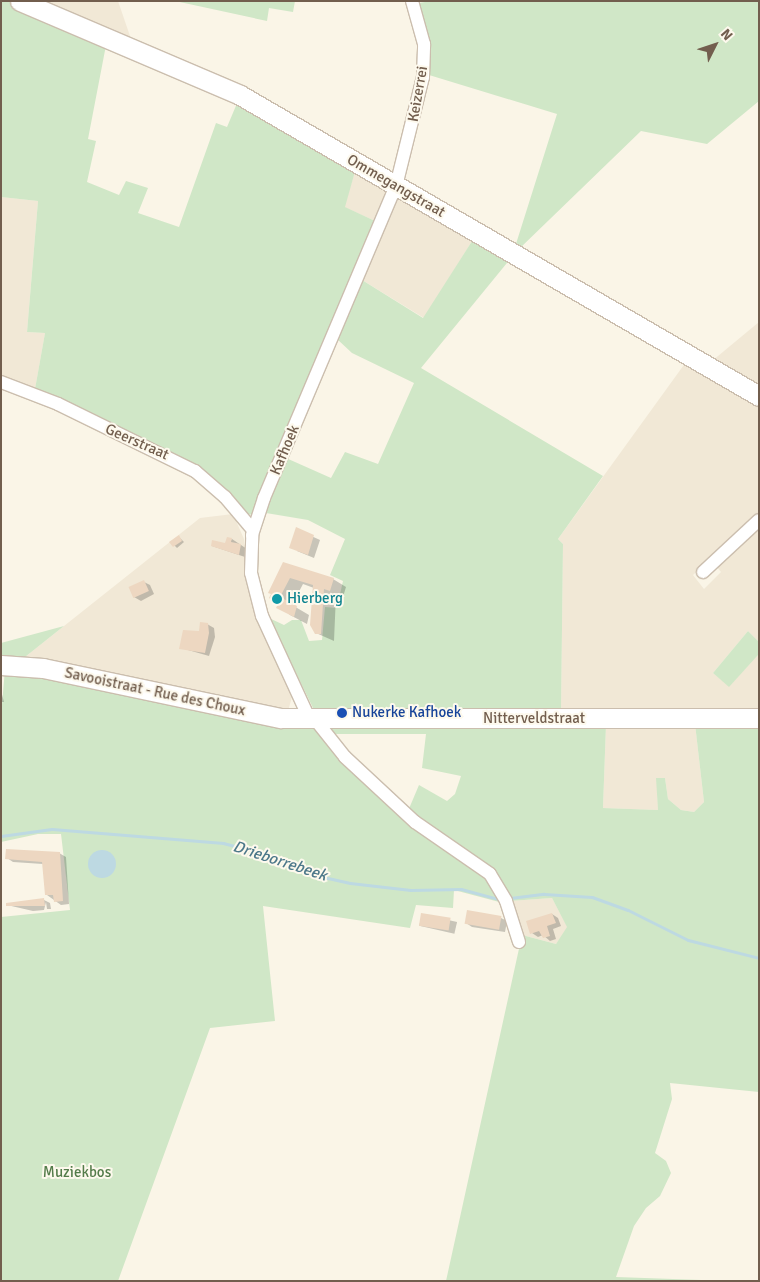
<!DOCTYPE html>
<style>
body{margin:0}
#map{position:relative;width:760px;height:1282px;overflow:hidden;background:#faf5e7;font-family:Signika,sans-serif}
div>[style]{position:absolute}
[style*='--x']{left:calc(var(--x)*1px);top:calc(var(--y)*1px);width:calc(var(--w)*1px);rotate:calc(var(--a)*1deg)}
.residential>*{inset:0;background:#f1e8d6}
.green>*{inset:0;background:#d0e7c7}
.water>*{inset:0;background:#bdd9e2}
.round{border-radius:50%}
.shadow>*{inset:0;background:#0003;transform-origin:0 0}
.stream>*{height:3px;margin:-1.5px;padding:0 1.5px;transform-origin:1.5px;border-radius:1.5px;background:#bdd9e2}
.building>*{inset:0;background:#edd7c1;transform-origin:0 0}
.roads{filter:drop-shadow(1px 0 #cbbeae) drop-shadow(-1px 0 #cbbeae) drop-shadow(0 1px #cbbeae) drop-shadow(0 -1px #cbbeae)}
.street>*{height:12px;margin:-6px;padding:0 6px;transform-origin:6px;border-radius:6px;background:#fff}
.secondary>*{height:19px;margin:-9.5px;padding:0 9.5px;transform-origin:9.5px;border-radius:9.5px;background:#fff}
.dots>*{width:14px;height:14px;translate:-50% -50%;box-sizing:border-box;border:2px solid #fdf9ed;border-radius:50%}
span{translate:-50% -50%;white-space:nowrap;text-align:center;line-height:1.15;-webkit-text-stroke:4px #fdf9ed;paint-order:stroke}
.street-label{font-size:15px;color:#725e4e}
.culture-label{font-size:15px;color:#0d838f}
.left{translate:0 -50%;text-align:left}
.transit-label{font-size:15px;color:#164399}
.park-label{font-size:15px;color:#547c4a}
.water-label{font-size:16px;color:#4d788a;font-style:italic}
.frame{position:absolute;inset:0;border:2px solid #725e4e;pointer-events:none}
.north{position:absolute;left:690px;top:20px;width:50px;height:50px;-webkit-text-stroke:4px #fdf9ed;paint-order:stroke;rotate:49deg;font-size:14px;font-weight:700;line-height:20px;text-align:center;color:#725e4e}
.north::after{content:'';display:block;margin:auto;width:18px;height:22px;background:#725e4e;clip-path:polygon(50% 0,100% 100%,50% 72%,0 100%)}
</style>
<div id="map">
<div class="residential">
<div style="clip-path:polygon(42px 1px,118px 1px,131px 39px)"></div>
<div style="clip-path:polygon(356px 168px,387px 187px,375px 221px,344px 207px)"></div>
<div style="clip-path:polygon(1px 197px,38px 201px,27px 332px,45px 333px,35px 389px,1px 377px)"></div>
<div style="clip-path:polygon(405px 198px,474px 238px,424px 318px,362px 280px,394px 205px,399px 199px)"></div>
<div style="clip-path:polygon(759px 322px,759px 388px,712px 361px)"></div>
<div style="clip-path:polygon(686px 362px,759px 402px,759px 514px,693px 575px,704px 589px,721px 572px,716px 566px,759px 526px,759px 642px,748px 631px,713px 673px,729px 686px,759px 654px,759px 713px,561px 712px,563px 544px,558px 539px)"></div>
<div style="clip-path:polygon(233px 514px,244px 539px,256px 614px,292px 697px,288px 711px,25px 657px,200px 518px)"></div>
<div style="clip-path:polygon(695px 724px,704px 802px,694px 812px,681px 810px,668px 799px,665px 778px,657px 778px,658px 810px,603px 808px,606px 725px)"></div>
<div style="clip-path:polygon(552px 898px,568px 928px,556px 944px,522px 935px,510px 901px)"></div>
</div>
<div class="green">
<div style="clip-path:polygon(1px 1px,14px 1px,107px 40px,88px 139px,96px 141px,87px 182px,119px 195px,126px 181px,148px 188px,138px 213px,179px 227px,216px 123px,227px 127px,238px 101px,356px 168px,345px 207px,375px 221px,253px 515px,243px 513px,243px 508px,224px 493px,35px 389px,45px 333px,27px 332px,38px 201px,1px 197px)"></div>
<div style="clip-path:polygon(175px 1px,295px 1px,293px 12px,269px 8px,267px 21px)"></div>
<div style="clip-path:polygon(431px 1px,759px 1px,759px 101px,707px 144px,641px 131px,519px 249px,515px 247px,557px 114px,429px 75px,419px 3px)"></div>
<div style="clip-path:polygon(474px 238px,511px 258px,421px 368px,603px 476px,558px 539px,563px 544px,561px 712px,315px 712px,269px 618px,284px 625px,292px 620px,301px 620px,309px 641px,322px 640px,325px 607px,337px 608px,343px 581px,330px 575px,345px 539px,308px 520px,266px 513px,286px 458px,331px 478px,345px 452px,378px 464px,414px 383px,352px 353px,337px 339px,362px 280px,423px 318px)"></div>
<div style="clip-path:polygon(64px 626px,25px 657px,1px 657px,1px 643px)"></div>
<div style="clip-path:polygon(748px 631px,759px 642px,759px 654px,729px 687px,713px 673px)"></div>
<div style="clip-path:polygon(5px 669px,313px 726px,486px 875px,503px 903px,454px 890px,453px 908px,416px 905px,410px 928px,263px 906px,275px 1021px,210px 1028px,118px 1281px,1px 1281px,1px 917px,70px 910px,61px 834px,38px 834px,1px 842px,1px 716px)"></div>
<div style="clip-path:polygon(695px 724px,759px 725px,759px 1092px,670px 1083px,672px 1099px,655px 1153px,666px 1161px,671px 1173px,660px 1196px,646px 1208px,634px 1226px,616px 1277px,730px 1281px,446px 1281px,522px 935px,556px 944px,567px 927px,552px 898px,510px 901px,501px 882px,408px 811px,419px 785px,447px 801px,455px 794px,461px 776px,422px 768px,426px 734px,329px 734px,322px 725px,606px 725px,603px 808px,658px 810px,656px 778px,665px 778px,668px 799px,681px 810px,694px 812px,704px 802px)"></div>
</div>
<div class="water">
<div class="round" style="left:88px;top:850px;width:28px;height:28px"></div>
</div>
<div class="shadow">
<div style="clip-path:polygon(296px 529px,320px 540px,314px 558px,297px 551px)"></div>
<div style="clip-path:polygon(179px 537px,184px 542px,177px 548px,171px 542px)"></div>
<div style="clip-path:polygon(232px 539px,247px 549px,245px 557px,212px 546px,226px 544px)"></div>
<div style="clip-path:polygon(284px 564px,333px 579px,346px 587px,343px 597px,336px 595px,334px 641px,316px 633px,314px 588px,303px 584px,292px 605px,309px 615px,307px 624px,290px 615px,271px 598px)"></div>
<div style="clip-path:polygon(144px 582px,150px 585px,154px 594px,141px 601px,134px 597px)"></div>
<div style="clip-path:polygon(207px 624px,214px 628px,215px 637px,209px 656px,181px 648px)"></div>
<div style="clip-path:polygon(1px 691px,4px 702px,1px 702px)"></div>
<div style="clip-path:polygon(59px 853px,66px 857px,69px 904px,61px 905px,47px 895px,43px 864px,13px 862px,7px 858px)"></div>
<div style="clip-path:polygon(44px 900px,50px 903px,51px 909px,47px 909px,46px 902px,44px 910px,33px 911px,7px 905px)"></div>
<div style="clip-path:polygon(468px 912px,501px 918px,507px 921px,505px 932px,472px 927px,466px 923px)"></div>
<div style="left:422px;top:914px;width:36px;height:12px;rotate:13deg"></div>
<div style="clip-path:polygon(552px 914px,558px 918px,561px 926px,553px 929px,556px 939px,550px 941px,543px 935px,538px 937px,532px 933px)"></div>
</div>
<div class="stream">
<div style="--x:1;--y:836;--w:51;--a:-7.8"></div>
<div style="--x:52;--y:829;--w:172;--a:4.7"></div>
<div style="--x:223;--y:843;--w:52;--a:14.6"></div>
<div style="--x:273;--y:856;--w:41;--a:25.9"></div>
<div style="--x:310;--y:874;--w:41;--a:12.7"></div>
<div style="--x:350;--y:883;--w:61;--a:6.5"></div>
<div style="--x:411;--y:890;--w:50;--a:-1.1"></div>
<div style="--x:461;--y:889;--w:39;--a:15"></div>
<div style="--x:510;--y:898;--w:34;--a:-7"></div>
<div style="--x:544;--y:894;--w:48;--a:3.6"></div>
<div style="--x:592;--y:897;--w:38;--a:20"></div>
<div style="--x:628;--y:910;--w:67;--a:26.6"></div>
<div style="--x:688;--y:940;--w:73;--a:14.2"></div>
</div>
<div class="building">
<div style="clip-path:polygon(296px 527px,314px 535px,308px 555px,289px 548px)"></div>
<div style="clip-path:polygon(179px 535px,182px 541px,173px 547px,169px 542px)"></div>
<div style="clip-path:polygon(227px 537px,232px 538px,231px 542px,241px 544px,239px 555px,211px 546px,212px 540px,225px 543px)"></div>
<div style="clip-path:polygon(283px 562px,334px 578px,330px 591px,324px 589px,321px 634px,315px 634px,310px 625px,313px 585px,290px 578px,280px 597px,297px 606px,294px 617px,276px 608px,278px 604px,269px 598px,271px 594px,268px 593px)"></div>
<div style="left:144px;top:580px;width:12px;height:17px;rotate:66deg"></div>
<div style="clip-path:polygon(200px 622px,208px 623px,209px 633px,205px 653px,179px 649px,183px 630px,199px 631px)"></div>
<div style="clip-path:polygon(6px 849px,60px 852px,63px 901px,54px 902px,53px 895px,45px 895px,42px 862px,5px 859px)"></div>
<div style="clip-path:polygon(44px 898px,45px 906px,6px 906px,6px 903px)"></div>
<div style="left:467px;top:910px;width:35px;height:14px;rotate:10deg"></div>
<div style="left:421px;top:913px;width:30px;height:13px;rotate:9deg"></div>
<div style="clip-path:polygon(552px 913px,556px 923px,547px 926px,550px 936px,543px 938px,539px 931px,530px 934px,526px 921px)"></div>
</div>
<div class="roads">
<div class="street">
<div style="--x:1;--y:382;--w:61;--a:21.1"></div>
<div style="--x:58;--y:404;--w:153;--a:26.1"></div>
<div style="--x:195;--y:471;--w:40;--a:41"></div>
<div style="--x:225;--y:497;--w:43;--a:49.7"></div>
<div style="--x:703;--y:572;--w:76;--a:-42.9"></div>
<div style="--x:309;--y:718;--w:112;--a:-114.7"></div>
<div style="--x:262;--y:616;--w:44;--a:-104.3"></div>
<div style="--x:251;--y:573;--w:38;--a:-88"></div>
<div style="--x:252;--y:535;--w:39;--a:-72"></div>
<div style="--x:264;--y:498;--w:339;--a:-67.1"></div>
<div style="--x:396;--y:186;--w:112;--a:-76.1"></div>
<div style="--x:423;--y:77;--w:33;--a:-88"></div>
<div style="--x:424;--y:44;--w:45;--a:-105.6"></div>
<div style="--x:314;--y:718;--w:50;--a:51.5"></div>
<div style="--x:345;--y:757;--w:96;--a:42.9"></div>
<div style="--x:415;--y:822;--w:91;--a:34.7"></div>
<div style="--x:490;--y:874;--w:31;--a:59"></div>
<div style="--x:506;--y:901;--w:43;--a:72.4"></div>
</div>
<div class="secondary">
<div style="--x:20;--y:1;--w:239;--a:23.1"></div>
<div style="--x:240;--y:95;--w:600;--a:30.11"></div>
<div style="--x:1;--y:665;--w:42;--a:4.1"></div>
<div style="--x:43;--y:668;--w:243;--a:11.9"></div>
<div style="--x:281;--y:718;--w:478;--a:0"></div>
</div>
</div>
<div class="dots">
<div style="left:277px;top:599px;background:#0f9aa8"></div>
<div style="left:342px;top:713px;background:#1a4fb4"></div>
</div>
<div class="street-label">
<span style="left:418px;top:94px;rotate:-80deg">Keizerrei</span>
<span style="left:396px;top:186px;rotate:30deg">Ommegangstraat</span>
<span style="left:137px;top:442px;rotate:24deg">Geerstraat</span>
<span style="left:285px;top:450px;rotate:-67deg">Kafhoek</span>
<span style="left:155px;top:692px;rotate:12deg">Savooistraat - Rue des Choux</span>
<span style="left:534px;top:719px">Nitterveldstraat</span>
</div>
<div class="culture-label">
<span class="left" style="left:287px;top:599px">Hierberg</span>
</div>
<div class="transit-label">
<span class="left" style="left:352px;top:713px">Nukerke Kafhoek</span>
</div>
<div class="park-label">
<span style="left:77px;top:1173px">Muziekbos</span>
</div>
<div class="water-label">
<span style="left:280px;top:861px;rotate:18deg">Drieborrebeek</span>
</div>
<div class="frame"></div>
<div class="north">N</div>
</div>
